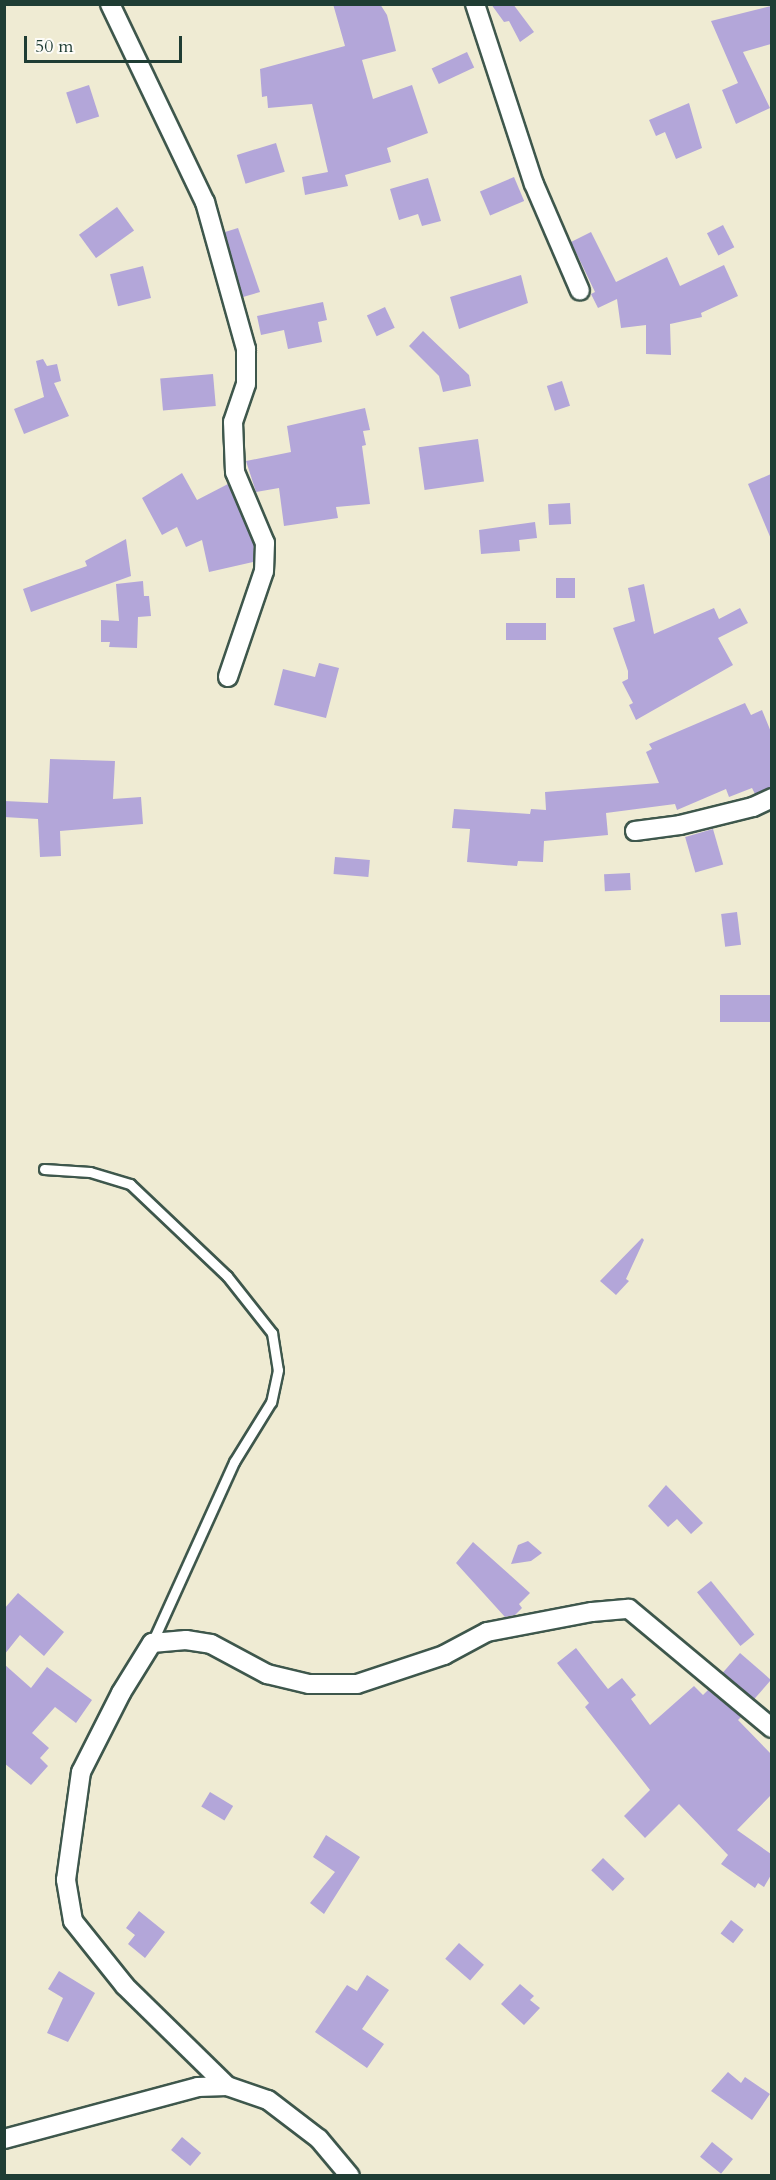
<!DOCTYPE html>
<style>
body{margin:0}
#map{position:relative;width:776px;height:2180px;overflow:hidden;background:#efebd3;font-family:Cardo,serif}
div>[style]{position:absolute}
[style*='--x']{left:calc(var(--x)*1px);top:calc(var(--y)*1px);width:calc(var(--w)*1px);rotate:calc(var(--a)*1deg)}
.building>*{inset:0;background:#b3a6d9;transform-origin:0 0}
.roads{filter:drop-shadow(2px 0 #3e574c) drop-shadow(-2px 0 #3e574c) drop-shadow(0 2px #3e574c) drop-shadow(0 -2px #3e574c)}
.lane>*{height:9px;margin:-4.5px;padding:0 4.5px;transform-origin:4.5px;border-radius:4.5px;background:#fff}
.street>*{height:18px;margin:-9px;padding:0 9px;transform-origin:9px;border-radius:9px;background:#fff}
span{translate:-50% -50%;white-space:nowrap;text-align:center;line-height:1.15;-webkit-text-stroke:4.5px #fdfcf7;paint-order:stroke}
.frame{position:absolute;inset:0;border:6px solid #1f3d34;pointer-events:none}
.scale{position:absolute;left:24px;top:36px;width:158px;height:27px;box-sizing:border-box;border:3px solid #1f3d34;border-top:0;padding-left:8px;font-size:18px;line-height:21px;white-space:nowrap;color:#1f3d34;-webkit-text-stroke:4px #fdfcf7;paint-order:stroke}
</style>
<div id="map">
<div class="building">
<div style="clip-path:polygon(333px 4px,380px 4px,387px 15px,396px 51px,362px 60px,373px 99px,412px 85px,428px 133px,387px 148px,391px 162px,345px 175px,348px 186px,305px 195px,302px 177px,328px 172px,312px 104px,268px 108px,267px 96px,262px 97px,260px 69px,345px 46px)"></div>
<div style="clip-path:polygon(491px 4px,513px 4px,534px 32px,520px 42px,509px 21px,504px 22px)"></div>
<div style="clip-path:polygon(771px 6px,771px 44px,743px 52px,770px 108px,736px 124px,722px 90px,738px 83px,711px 21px)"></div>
<div style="left:467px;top:52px;width:17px;height:39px;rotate:65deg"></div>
<div style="left:89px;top:85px;width:33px;height:24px;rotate:72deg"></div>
<div style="clip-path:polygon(689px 103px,702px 148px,676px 159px,665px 132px,656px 136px,649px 120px)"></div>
<div style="left:276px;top:143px;width:30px;height:41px;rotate:73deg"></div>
<div style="left:514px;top:177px;width:26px;height:37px;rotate:67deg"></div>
<div style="clip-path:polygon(428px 178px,441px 221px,422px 226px,418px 214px,399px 220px,390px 189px)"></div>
<div style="left:117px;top:207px;width:29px;height:47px;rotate:54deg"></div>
<div style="left:723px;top:225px;width:25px;height:18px;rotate:63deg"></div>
<div style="clip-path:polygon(238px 228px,260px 292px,243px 297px,225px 232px)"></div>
<div style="clip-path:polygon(591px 232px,616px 282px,667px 257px,680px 286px,724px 265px,738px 296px,701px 313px,702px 317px,670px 324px,671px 355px,646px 354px,646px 325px,621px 328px,617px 299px,598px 308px,591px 294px,595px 292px,571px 242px)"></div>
<div style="left:143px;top:266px;width:33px;height:34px;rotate:76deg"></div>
<div style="clip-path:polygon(521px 275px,528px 303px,459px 329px,450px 297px)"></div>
<div style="clip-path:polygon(323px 302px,327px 320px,318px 322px,322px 342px,288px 349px,284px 330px,261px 335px,257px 316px)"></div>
<div style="left:385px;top:307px;width:23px;height:20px;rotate:65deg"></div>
<div style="clip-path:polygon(423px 331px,469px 375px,471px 386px,443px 392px,439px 376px,409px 346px)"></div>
<div style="clip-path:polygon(43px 359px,47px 366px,57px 364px,61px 381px,54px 383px,69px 416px,24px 434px,14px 409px,44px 397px,36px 361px)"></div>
<div style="left:213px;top:374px;width:32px;height:53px;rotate:85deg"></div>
<div style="left:562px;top:381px;width:26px;height:16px;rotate:72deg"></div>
<div style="clip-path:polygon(365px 408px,370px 430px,363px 431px,366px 445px,362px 446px,370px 504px,336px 507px,338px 518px,284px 526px,279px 488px,256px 492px,246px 461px,291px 452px,287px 426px)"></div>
<div style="left:478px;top:439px;width:43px;height:60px;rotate:82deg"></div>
<div style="clip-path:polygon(182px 473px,197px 500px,228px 484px,254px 545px,253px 562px,209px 572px,202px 540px,186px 547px,177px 527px,162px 535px,142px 498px)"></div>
<div style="clip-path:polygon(771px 474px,771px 539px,748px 484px)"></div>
<div style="left:570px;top:503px;width:21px;height:22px;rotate:87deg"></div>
<div style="clip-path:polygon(535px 522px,537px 538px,519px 540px,520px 551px,481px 554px,479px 530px)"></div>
<div style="clip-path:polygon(126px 539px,131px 576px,31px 612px,23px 589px,87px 566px,85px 561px)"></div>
<div style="left:556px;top:578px;width:19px;height:20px"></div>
<div style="clip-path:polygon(143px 581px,144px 596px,149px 596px,151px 616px,138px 617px,137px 648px,109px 647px,110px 642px,101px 642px,101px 620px,119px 621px,116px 584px)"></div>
<div style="clip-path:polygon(644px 584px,654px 634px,714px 608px,719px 619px,740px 608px,748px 623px,718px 638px,733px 665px,636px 720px,629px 705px,633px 703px,622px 682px,628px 679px,628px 671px,613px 628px,635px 621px,628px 588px)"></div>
<div style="left:506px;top:623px;width:40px;height:17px"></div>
<div style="clip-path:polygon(319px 663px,339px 668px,326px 718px,274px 705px,283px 669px,315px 677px)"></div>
<div style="clip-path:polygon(745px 703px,751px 715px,762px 710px,771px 732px,771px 787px,755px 794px,752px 788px,729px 797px,726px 789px,677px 810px,675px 804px,606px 813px,608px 835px,544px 841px,543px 862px,518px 861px,517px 866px,467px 862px,470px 829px,452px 828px,454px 809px,530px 814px,531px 809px,546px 810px,545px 792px,659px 783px,646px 752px,652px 749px,649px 744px)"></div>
<div style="clip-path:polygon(50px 759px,115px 761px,113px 799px,141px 797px,143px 824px,60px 831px,61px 856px,40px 857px,38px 819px,4px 817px,4px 801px,48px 803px)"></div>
<div style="left:713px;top:829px;width:37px;height:29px;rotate:74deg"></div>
<div style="left:335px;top:857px;width:35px;height:17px;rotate:5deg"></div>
<div style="left:630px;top:873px;width:17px;height:26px;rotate:87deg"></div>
<div style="left:737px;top:912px;width:33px;height:16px;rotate:83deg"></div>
<div style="left:771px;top:995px;width:27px;height:51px;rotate:90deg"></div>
<div style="clip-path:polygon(642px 1238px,644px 1240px,626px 1279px,629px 1281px,616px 1295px,600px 1281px)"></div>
<div style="clip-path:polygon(666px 1485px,703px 1523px,691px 1534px,677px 1519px,668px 1527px,648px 1506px)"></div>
<div style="clip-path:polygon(528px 1541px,542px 1553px,531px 1561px,511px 1564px,518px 1545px)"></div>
<div style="clip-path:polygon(473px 1542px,530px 1593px,519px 1604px,522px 1608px,515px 1615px,505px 1617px,456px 1563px)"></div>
<div style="left:711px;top:1581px;width:69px;height:18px;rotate:51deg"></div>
<div style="clip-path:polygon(18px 1593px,64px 1632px,44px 1656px,20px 1635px,4px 1655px,4px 1609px)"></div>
<div style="clip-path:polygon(576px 1648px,608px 1689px,622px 1678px,636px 1695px,631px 1699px,650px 1725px,694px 1686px,703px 1695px,708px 1690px,741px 1717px,738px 1720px,771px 1754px,771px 1795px,737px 1830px,771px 1854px,771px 1875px,764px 1887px,758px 1883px,755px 1888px,721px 1864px,728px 1855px,679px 1804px,645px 1838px,624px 1816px,650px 1790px,585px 1707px,589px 1703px,557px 1663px)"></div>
<div style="left:740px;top:1653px;width:41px;height:26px;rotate:41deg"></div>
<div style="clip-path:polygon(4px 1664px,31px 1688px,47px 1667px,92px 1700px,76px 1723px,55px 1707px,32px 1733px,49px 1748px,40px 1758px,48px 1766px,31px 1785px,4px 1763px)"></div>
<div style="left:210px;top:1792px;width:27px;height:17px;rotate:31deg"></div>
<div style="clip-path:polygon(326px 1835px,360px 1857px,324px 1914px,310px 1903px,335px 1872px,313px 1857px)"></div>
<div style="left:603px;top:1858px;width:30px;height:17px;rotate:44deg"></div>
<div style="clip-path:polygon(139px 1911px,165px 1932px,145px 1958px,128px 1944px,135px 1935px,126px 1928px)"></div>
<div style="left:731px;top:1920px;width:16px;height:17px;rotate:38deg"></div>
<div style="left:459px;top:1943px;width:33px;height:21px;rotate:41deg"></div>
<div style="clip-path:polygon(59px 1971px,95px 1993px,68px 2042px,47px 2033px,63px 1998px,48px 1989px)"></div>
<div style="clip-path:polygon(367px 1975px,389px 1990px,362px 2029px,384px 2044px,367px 2068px,315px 2032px,347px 1985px,357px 1991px)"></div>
<div style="clip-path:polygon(520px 1984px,534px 1996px,530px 2000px,540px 2008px,524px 2025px,501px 2004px)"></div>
<div style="clip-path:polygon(728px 2072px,741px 2083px,745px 2077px,770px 2094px,752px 2120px,711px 2091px)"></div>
<div style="left:182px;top:2137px;width:25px;height:17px;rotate:40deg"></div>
<div style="left:712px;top:2142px;width:27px;height:19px;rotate:39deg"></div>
</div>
<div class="roads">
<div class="lane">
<div style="--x:44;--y:1169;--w:46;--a:3.7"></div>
<div style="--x:90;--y:1172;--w:42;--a:16.7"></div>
<div style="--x:130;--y:1184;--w:134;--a:43.5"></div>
<div style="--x:227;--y:1276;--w:73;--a:51.7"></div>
<div style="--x:272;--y:1333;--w:37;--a:81"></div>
<div style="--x:278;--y:1370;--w:33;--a:102"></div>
<div style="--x:271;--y:1402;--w:70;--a:121.7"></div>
<div style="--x:234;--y:1462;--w:199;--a:114.4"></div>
</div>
<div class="street">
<div style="--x:110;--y:4;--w:220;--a:64.4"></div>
<div style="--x:205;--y:202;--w:153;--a:74.4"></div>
<div style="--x:246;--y:349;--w:35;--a:90"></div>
<div style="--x:246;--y:384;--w:40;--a:108.9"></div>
<div style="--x:233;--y:422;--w:50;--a:87.7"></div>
<div style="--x:235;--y:472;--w:77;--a:67.1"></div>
<div style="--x:265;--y:543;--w:28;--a:92"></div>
<div style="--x:264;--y:571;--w:112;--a:108.8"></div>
<div style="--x:475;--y:4;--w:189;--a:71.9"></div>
<div style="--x:534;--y:184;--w:116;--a:66.7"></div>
<div style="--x:635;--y:831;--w:45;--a:-7.6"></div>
<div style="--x:680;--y:825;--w:75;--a:-13.9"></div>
<div style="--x:753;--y:807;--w:21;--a:-25"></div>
<div style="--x:227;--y:2086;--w:143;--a:-135.6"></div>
<div style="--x:125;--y:1986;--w:83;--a:-128.7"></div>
<div style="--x:73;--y:1921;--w:42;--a:-99.7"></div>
<div style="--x:66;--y:1880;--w:109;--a:-82.1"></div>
<div style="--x:81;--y:1772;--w:89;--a:-63.1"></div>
<div style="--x:121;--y:1693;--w:59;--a:-58.2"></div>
<div style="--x:152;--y:1643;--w:34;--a:-5"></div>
<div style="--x:186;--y:1640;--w:25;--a:9"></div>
<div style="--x:211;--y:1644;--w:64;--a:28.2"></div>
<div style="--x:267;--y:1674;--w:43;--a:13.4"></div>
<div style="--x:309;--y:1684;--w:48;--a:0"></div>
<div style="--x:357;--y:1684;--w:92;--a:-18.4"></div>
<div style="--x:444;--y:1655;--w:49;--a:-28.1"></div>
<div style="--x:487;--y:1632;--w:107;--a:-10.8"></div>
<div style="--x:592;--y:1612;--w:37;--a:-5"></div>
<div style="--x:629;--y:1609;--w:186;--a:39.8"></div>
<div style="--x:4;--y:2139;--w:201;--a:-15"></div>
<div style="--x:198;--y:2087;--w:29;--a:-2"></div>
<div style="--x:227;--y:2086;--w:43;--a:18.9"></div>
<div style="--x:268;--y:2100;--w:64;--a:37.4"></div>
<div style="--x:319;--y:2139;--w:48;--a:50"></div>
</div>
</div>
<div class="frame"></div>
<div class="scale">50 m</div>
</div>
